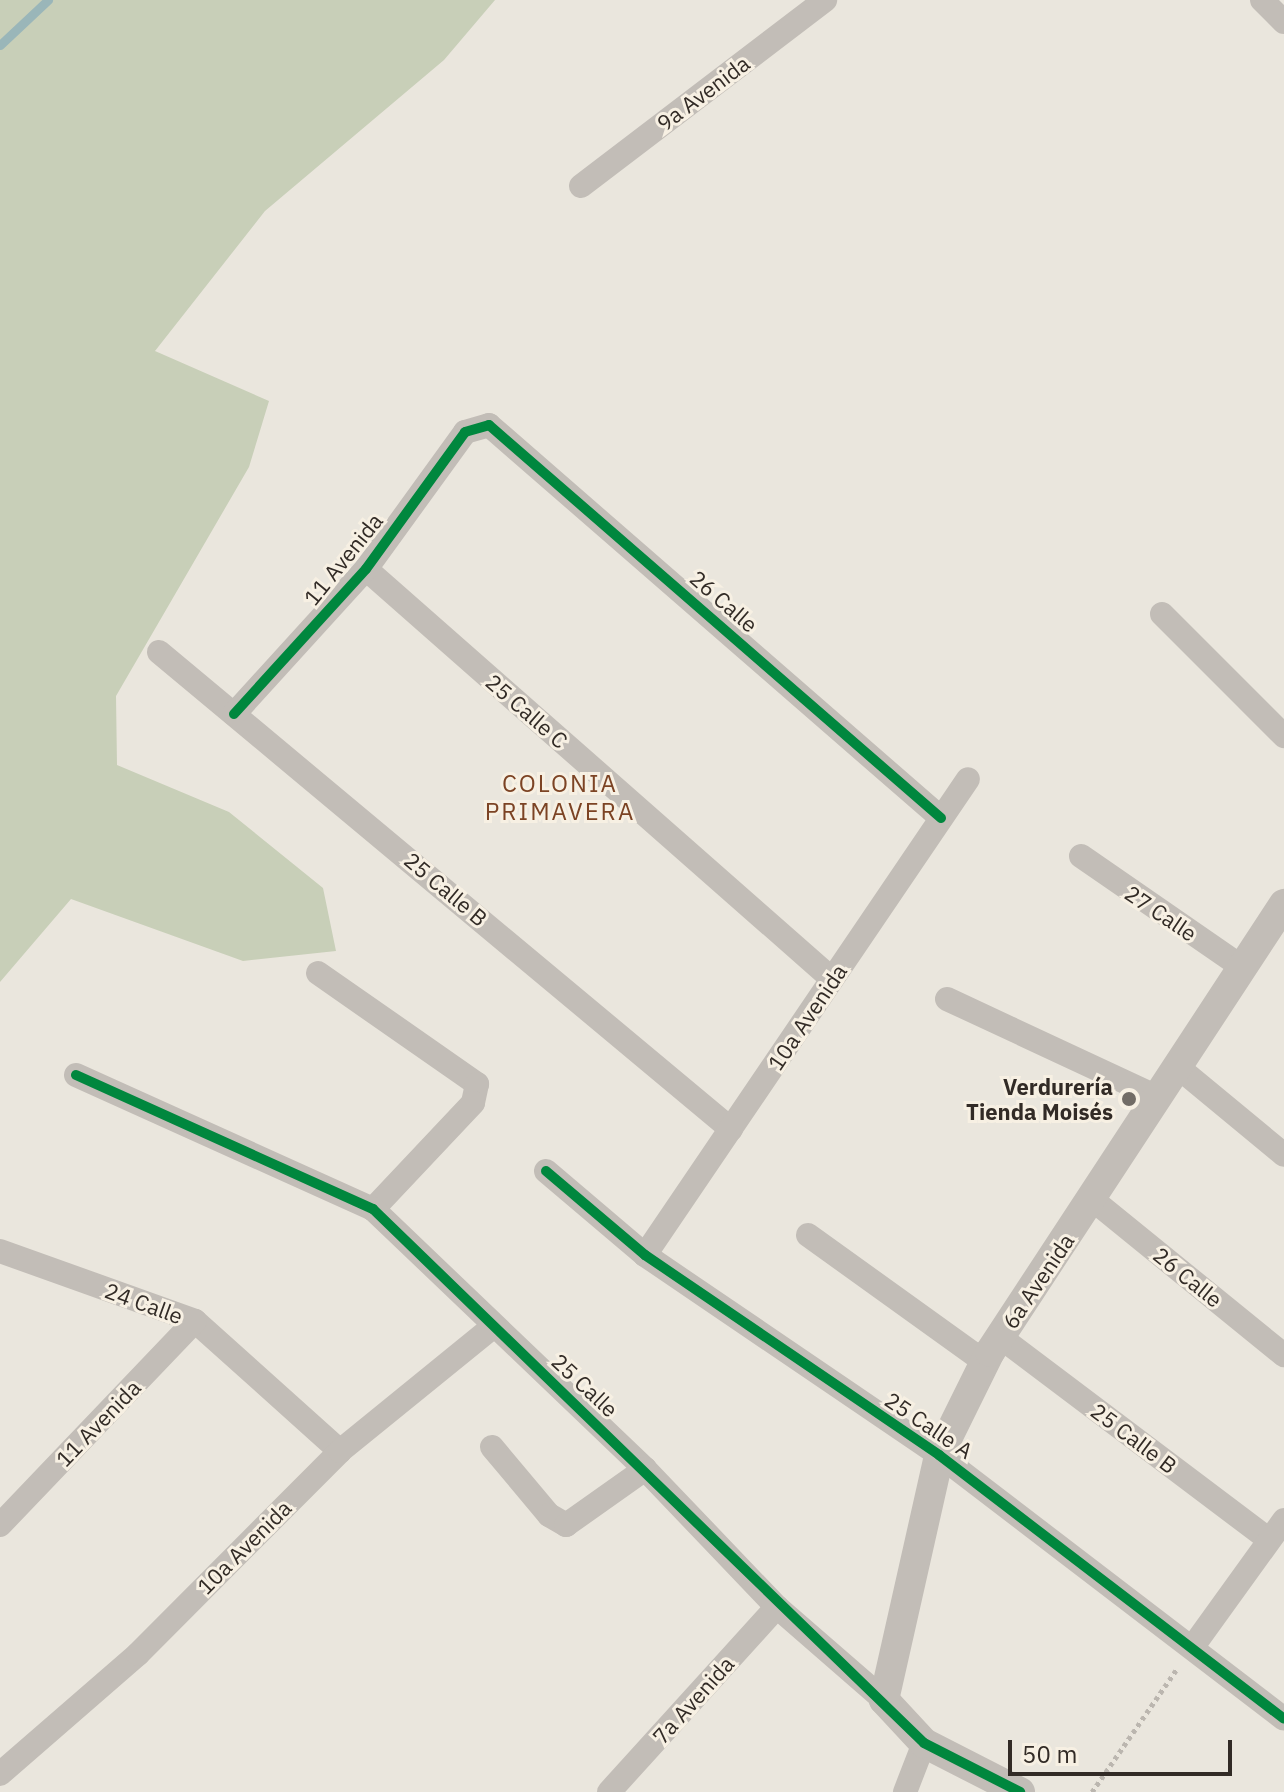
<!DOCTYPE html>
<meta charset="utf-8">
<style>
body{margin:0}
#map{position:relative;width:1284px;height:1792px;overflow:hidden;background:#eae6dd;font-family:"IBM Plex Sans",sans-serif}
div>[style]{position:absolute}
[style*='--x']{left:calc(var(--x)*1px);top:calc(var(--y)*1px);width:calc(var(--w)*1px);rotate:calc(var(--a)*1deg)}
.green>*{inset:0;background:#c8cfb8}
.stream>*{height:9px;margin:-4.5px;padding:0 4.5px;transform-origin:4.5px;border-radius:4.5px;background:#9ab6b9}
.path>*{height:5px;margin-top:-2.5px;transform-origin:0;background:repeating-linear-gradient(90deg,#bbb6af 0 4px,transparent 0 8px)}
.minor>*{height:24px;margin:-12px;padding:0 12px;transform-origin:12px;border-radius:12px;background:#c2bdb7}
.tertiary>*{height:30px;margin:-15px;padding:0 15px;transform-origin:15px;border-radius:15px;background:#c2bdb7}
.cycleway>*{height:10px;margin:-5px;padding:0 5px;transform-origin:5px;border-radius:5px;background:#00873e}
.dots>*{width:22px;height:22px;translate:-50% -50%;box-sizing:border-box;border:4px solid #f7f0e3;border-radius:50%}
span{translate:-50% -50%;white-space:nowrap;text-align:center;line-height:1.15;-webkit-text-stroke:6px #f7f0e3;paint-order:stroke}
.street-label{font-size:22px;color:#322b26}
.poi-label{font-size:22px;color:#322b26;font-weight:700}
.right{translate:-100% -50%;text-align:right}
.neighbourhood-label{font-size:24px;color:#7c4324;letter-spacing:2px}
.scale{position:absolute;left:1008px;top:1740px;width:224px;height:36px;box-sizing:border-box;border:4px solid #322b26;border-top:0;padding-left:10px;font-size:24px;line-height:28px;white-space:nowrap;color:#322b26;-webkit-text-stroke:6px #f7f0e3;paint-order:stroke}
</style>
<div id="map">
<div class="green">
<div style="clip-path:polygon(0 0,495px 0,444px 60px,265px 211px,155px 351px,269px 401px,249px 467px,116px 696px,117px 765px,229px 812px,323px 888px,336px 951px,243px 961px,71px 899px,0 982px)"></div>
</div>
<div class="stream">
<div style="--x:0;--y:45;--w:66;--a:-43.2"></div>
</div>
<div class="path">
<div style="--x:1092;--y:1792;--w:150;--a:-55.4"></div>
</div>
<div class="minor">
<div style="--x:1262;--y:0;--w:31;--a:45"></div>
<div style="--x:581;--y:186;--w:307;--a:-37.3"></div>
<div style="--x:366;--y:569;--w:621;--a:41.34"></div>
<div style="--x:1162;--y:614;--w:173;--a:45"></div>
<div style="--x:159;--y:652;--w:745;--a:39.83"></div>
<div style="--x:234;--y:714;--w:196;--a:-47.7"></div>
<div style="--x:366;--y:569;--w:169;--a:-54.1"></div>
<div style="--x:465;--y:432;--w:25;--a:-16"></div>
<div style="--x:489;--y:425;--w:599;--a:41.01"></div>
<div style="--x:1081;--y:856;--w:196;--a:34.6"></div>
<div style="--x:318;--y:973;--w:194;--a:34.9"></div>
<div style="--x:477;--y:1084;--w:19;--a:102"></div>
<div style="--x:473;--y:1103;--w:146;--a:133.3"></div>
<div style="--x:947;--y:999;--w:234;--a:25"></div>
<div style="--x:1179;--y:1068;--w:136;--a:39.6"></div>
<div style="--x:76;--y:1075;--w:326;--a:24.3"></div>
<div style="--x:373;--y:1209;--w:376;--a:43.7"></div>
<div style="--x:645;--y:1469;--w:191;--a:46.3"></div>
<div style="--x:777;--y:1607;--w:142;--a:41"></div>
<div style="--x:546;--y:1171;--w:130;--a:40.3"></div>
<div style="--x:645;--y:1255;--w:356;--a:34.2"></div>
<div style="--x:939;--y:1455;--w:434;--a:37.4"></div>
<div style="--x:1093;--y:1200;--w:246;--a:39.1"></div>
<div style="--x:808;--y:1235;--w:218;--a:35.7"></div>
<div style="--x:0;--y:1251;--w:207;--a:19.7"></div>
<div style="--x:195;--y:1321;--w:195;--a:41.9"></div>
<div style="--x:645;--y:1255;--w:575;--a:-55.84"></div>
<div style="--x:1000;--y:1337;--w:336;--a:37"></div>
<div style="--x:492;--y:1447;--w:89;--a:50"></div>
<div style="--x:549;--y:1515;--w:20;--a:30"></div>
<div style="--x:566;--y:1525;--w:97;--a:-35.3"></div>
<div style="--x:0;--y:1525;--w:282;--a:-46.3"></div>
<div style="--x:1194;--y:1645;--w:154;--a:-54.2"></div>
<div style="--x:0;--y:1774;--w:183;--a:-41"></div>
<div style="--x:138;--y:1654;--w:286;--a:-45.1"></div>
<div style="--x:340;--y:1451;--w:198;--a:-39.1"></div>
<div style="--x:609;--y:1792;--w:250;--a:-47.8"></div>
<div style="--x:905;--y:1792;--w:53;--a:-68.8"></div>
</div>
<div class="tertiary">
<div style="--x:1020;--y:1792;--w:108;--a:-153"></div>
<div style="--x:924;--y:1743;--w:59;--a:-132.9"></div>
<div style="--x:884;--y:1700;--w:251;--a:-77.3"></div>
<div style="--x:939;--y:1455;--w:115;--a:-63.7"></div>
<div style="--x:990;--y:1352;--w:536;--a:-56.73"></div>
</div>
<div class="cycleway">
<div style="--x:234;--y:714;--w:196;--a:-47.7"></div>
<div style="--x:366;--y:569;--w:169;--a:-54.1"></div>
<div style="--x:465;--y:432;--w:25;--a:-16"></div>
<div style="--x:489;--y:425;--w:599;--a:41.01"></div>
<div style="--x:76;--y:1075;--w:326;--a:24.3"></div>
<div style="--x:373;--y:1209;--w:767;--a:44.1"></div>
<div style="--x:924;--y:1743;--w:108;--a:27"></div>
<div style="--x:546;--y:1171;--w:130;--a:40.3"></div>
<div style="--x:645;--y:1255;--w:356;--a:34.2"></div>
<div style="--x:939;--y:1455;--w:434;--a:37.4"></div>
</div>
<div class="dots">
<div style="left:1129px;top:1099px;background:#726c66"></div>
</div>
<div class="street-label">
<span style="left:703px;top:93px;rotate:-37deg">9a Avenida</span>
<span style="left:343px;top:559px;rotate:-51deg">11 Avenida</span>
<span style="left:724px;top:601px;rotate:41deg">26 Calle</span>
<span style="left:527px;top:711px;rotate:41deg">25 Calle C</span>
<span style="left:446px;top:889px;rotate:40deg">25 Calle B</span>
<span style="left:1161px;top:913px;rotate:34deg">27 Calle</span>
<span style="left:807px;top:1017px;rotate:-56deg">10a Avenida</span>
<span style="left:1188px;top:1277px;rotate:39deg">26 Calle</span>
<span style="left:1038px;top:1281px;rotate:-56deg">6a Avenida</span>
<span style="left:144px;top:1303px;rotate:20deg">24 Calle</span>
<span style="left:585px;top:1385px;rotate:43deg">25 Calle</span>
<span style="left:98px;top:1423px;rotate:-46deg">11 Avenida</span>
<span style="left:929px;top:1425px;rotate:34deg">25 Calle A</span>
<span style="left:1134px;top:1438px;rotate:37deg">25 Calle B</span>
<span style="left:244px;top:1547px;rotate:-45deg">10a Avenida</span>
<span style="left:693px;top:1700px;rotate:-48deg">7a Avenida</span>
</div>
<div class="poi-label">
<span class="right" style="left:1113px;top:1099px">Verdurería<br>Tienda Moisés</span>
</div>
<div class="neighbourhood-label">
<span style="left:560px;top:798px">COLONIA<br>PRIMAVERA</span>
</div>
<div class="scale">50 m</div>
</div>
